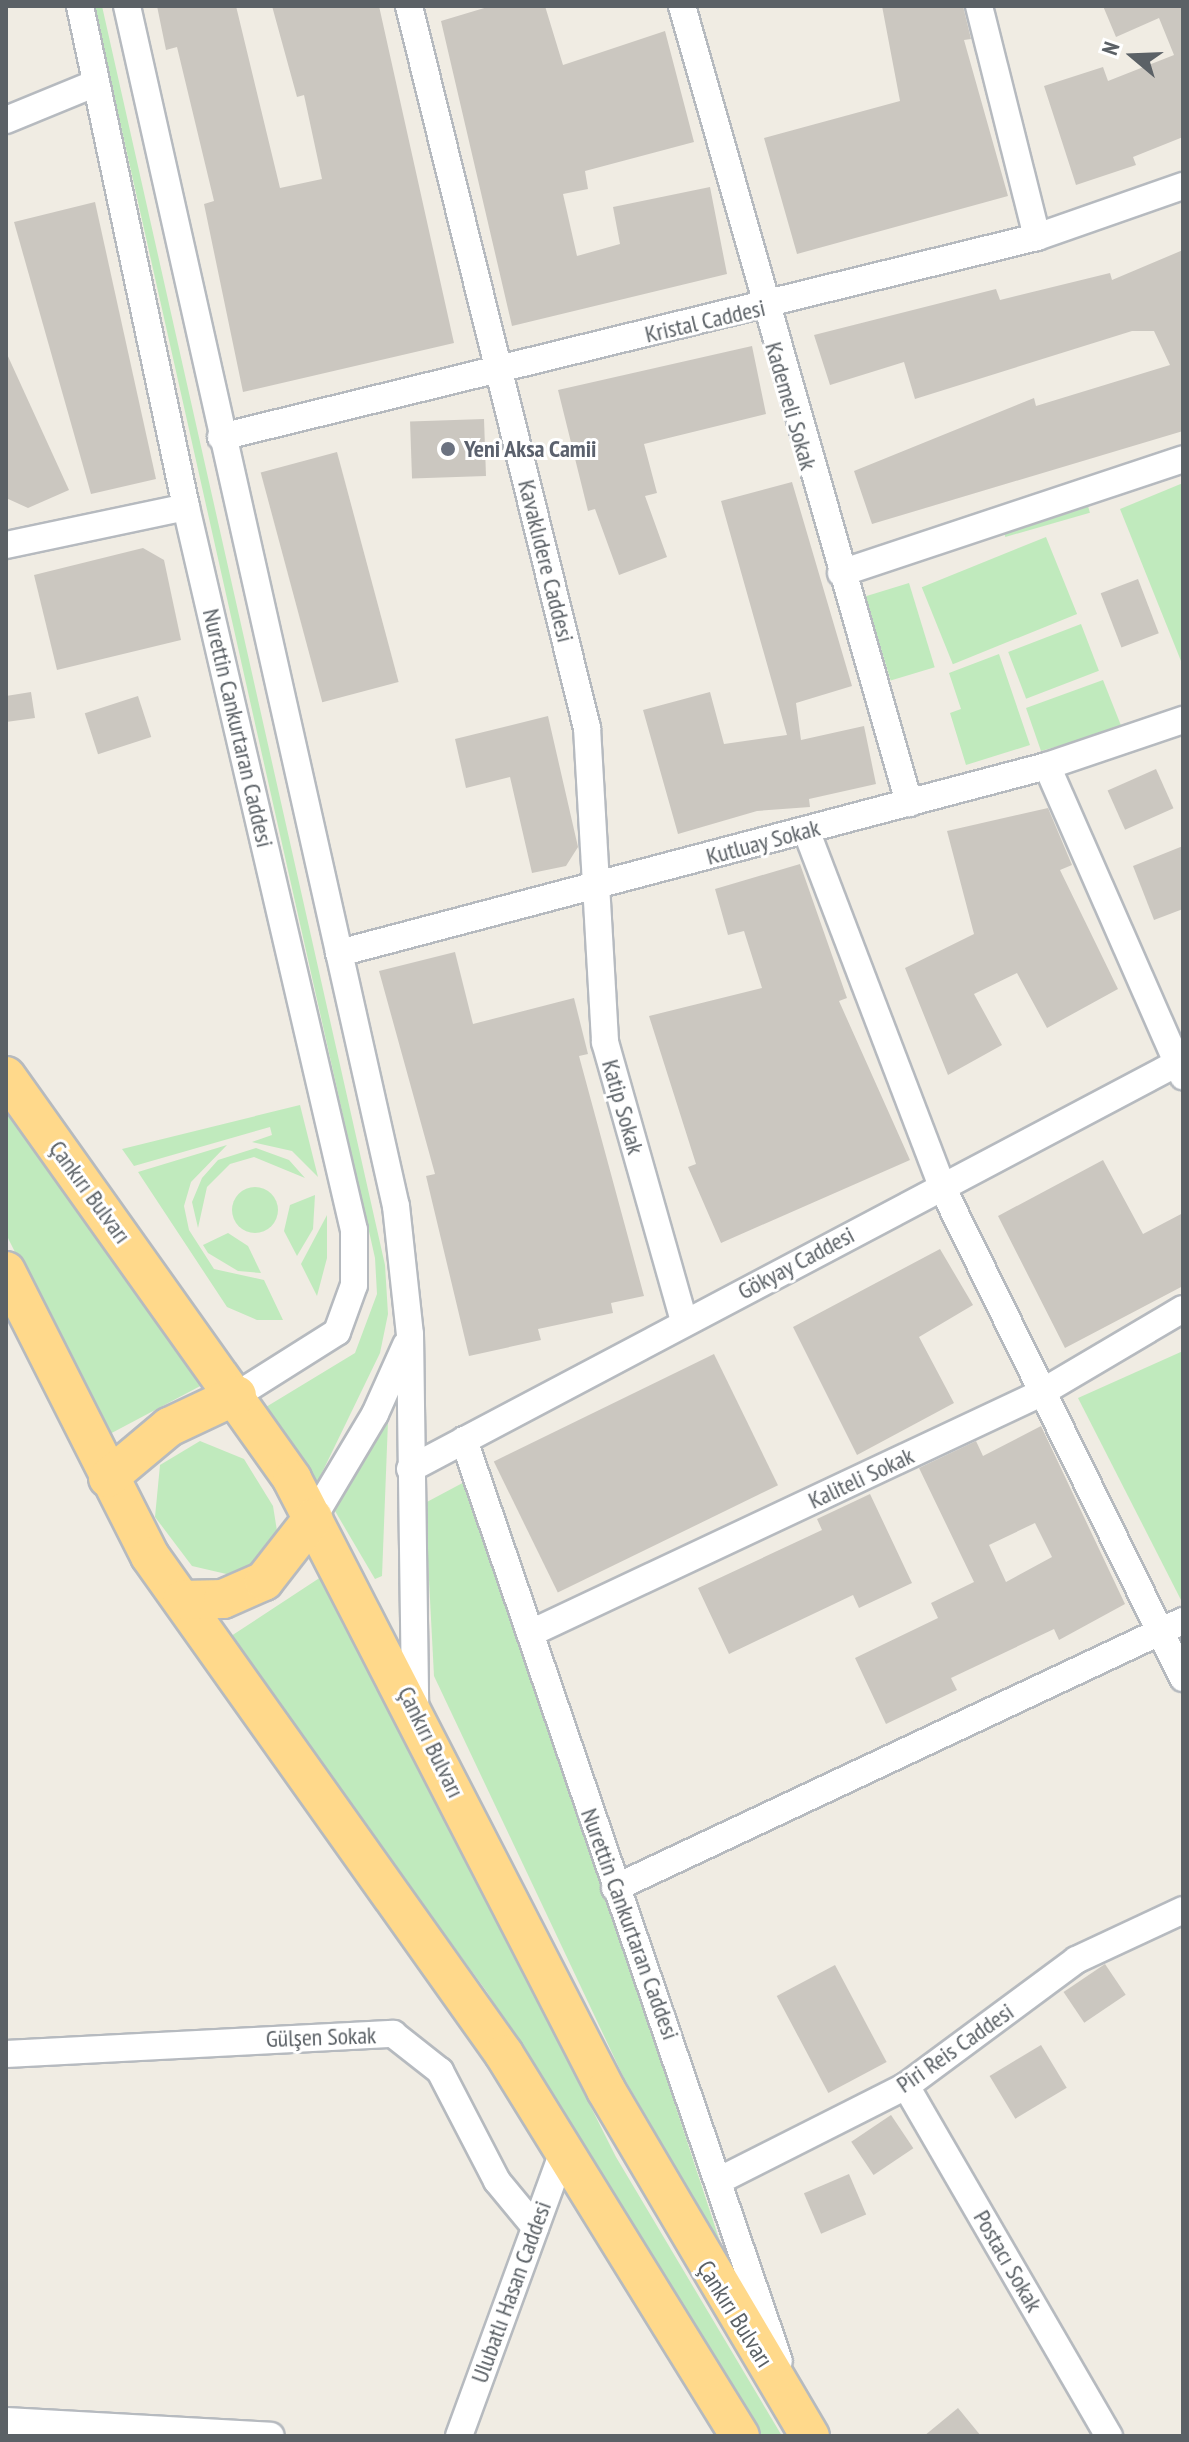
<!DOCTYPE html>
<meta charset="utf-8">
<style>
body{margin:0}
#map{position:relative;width:1189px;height:2442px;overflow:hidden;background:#f0ece3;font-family:"PT Sans Narrow",sans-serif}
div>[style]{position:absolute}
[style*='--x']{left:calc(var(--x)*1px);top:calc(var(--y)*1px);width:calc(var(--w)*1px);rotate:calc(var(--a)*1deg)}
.green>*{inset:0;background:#c0eabd;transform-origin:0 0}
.round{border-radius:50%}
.building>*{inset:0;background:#cbc7c0;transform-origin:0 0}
.roads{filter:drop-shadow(2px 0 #b6babf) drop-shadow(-2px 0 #b6babf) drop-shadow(0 2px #b6babf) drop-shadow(0 -2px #b6babf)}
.minor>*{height:26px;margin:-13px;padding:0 13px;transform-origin:13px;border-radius:13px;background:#fff}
.highway>*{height:38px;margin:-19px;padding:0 19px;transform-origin:19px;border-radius:19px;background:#ffd98b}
.dots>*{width:22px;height:22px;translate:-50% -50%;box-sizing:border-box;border:4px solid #fff;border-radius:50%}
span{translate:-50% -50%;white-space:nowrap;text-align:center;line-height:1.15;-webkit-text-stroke:6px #fff;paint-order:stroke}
.street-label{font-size:24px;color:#5b6166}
.worship-label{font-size:24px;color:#5b616d;font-weight:700}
.left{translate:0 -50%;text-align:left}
.frame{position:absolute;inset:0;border:8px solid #5b6166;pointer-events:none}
.north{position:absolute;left:1093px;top:16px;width:80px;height:80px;-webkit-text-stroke:6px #fff;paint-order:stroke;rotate:289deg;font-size:22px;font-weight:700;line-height:32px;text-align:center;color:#5b6166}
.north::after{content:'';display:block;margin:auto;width:28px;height:36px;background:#5b6166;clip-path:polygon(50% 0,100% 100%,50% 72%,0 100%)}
</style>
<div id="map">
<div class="green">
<div style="clip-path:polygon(94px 6px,102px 6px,385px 1265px,388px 1314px,380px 1353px,316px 1485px,266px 1407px,355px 1353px,377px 1294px,375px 1258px)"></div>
<div style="clip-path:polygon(1183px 483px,1183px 666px,1120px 509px)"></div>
<div style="left:1088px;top:506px;width:7px;height:88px;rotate:74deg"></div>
<div style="left:1046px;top:537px;width:83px;height:134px;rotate:68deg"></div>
<div style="left:909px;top:583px;width:88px;height:46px;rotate:73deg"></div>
<div style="left:1081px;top:624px;width:50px;height:78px;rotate:69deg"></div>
<div style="clip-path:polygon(999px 654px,1030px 745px,966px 765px,950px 713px,961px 709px,949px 673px)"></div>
<div style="clip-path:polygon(1103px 680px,1122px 728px,1041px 751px,1026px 708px)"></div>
<div style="clip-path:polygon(300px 1105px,318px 1177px,292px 1151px,252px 1142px,272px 1135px,270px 1127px,134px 1166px,122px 1149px)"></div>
<div style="clip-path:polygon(6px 1113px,206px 1383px,106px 1436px,6px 1234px)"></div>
<div style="clip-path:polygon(227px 1145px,191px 1182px,184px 1206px,189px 1230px,214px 1269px,264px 1280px,283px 1320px,257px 1320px,227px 1307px,138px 1172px)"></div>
<div style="clip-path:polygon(256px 1148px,289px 1160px,305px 1178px,254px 1157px,230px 1164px,207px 1187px,198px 1228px,192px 1202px,202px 1178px,218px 1160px)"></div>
<div class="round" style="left:232px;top:1187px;width:46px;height:46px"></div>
<div style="clip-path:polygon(315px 1195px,313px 1229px,297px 1256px,284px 1231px,290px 1205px)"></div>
<div style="clip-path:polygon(327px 1215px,327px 1258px,317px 1296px,301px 1264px)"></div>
<div style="clip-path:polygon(228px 1233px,248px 1246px,261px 1273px,238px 1271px,208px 1253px,203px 1245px)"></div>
<div style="clip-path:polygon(1183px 1351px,1183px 1598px,1181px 1600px,1078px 1398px)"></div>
<div style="clip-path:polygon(388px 1421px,382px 1576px,375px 1579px,335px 1511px)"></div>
<div style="clip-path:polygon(200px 1441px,244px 1459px,273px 1506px,278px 1537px,262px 1562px,235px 1576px,192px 1566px,155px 1517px,160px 1465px)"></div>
<div style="clip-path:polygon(470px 1479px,724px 2254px,623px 2076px,434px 1676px,425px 1503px)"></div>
<div style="clip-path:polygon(324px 1575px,616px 2157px,782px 2436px,761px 2436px,487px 1992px,228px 1638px)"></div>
</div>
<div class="building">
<div style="clip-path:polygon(157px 6px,236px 6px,280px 188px,322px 179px,304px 95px,297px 97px,272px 6px,379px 6px,454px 343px,243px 392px,204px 204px,214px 201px,177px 47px,166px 50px)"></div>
<div style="clip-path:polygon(491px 6px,545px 6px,563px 65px,665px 31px,694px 142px,585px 171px,588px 189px,563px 194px,577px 256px,620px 244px,613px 207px,710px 187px,727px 274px,512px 326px,441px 21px)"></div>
<div style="clip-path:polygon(882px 6px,963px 6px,971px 39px,964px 40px,1008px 196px,797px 254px,764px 138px,900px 101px)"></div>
<div style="clip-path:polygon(1103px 6px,1183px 6px,1183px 137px,1133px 157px,1136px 165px,1076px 185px,1044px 86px,1103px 67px,1108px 81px,1174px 55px,1159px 18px,1116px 37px)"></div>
<div style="clip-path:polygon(95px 202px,156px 479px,91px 494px,14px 222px)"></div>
<div style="clip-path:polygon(1183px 250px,1183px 431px,872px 524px,854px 471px,1034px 398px,1036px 406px,1170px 365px,1154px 331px,1132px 331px,915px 399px,904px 362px,830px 385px,814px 335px,996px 289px,1000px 300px,1110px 273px,1112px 280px)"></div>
<div style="clip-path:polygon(752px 346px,766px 414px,644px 444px,657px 493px,645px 496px,667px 557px,619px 575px,595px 509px,588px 511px,558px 390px)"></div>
<div style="clip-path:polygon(6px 352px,69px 490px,28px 508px,6px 498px)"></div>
<div style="left:484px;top:419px;width:57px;height:74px;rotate:88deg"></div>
<div style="left:337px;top:452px;width:238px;height:79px;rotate:75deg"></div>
<div style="clip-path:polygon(792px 482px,852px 686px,796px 703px,801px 740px,864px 726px,876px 784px,809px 799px,810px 807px,757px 811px,678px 834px,643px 710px,710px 692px,724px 744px,787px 735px,721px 501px)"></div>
<div style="clip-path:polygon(143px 548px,164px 560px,181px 640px,57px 670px,34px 575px)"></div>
<div style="left:1138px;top:579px;width:58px;height:40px;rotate:69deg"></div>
<div style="clip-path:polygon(31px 692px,35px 718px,6px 722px,6px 696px)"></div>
<div style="left:138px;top:696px;width:43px;height:56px;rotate:72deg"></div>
<div style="clip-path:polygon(548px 716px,578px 847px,566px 866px,532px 873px,510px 777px,466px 788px,455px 739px)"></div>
<div style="left:1156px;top:769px;width:43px;height:53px;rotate:66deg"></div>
<div style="clip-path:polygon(1048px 808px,1072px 865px,1060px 870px,1118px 989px,1047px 1028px,1017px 973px,974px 994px,1002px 1045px,948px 1075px,905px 968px,974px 934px,947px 831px)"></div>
<div style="clip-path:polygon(1183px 846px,1183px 909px,1154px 920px,1133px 866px)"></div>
<div style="clip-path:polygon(800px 864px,847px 998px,839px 1001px,910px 1160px,721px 1243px,688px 1167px,696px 1164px,649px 1016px,762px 988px,744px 931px,728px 935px,715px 889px)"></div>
<div style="clip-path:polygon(455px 952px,473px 1024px,574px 998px,588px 1054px,579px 1056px,644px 1296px,611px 1303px,613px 1313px,538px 1329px,541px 1340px,469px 1356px,426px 1176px,435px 1174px,379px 971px)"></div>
<div style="clip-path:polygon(1103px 1160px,1143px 1234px,1183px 1213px,1183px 1286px,1065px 1348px,998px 1216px)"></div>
<div style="clip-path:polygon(940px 1249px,973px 1305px,919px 1337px,954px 1403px,857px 1455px,793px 1327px)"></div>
<div style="left:714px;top:1354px;width:146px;height:245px;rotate:64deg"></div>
<div style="clip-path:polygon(evenodd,1041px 1426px,1125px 1604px,1059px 1640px,1054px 1629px,951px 1678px,957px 1690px,886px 1724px,855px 1658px,938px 1618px,931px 1603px,974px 1582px,919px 1468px,976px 1441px,983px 1456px,1041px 1426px,1035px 1523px,1052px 1557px,1006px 1582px,989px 1545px,1035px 1523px)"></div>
<div style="clip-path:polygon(870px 1494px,912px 1583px,859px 1608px,853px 1595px,729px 1654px,698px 1588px,822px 1530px,817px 1519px)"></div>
<div style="left:1105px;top:1964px;width:37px;height:50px;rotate:56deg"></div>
<div style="left:835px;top:1965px;width:110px;height:66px;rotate:62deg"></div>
<div style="left:1041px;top:2045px;width:50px;height:60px;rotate:59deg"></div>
<div style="left:891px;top:2115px;width:40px;height:48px;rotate:56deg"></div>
<div style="left:849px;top:2174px;width:44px;height:49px;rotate:67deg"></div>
<div style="clip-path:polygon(958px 2408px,981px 2436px,924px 2436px)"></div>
</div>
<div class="roads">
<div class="minor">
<div style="--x:80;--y:6;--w:512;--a:78.05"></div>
<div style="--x:186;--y:507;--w:742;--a:76.92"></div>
<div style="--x:354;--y:1230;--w:55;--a:90"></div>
<div style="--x:354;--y:1285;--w:50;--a:109.9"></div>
<div style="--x:337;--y:1332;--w:118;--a:147.8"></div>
<div style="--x:127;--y:6;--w:1230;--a:77.37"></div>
<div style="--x:396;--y:1206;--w:129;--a:83.8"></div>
<div style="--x:410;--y:1334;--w:374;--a:89.2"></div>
<div style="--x:409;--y:6;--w:744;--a:76.15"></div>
<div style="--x:587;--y:728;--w:315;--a:86.7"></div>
<div style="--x:605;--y:1042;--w:291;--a:74.2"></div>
<div style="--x:682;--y:6;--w:829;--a:74.1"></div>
<div style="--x:979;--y:6;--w:238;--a:75.9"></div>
<div style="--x:6;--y:120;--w:97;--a:-22.3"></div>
<div style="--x:221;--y:437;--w:840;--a:-13.77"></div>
<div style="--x:1037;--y:237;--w:155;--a:-19.3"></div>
<div style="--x:6;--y:545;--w:184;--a:-11.9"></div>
<div style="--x:841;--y:573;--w:360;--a:-18.4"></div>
<div style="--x:1047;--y:766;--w:339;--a:66.3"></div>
<div style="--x:806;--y:830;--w:382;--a:69.1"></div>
<div style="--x:942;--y:1187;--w:547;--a:63.86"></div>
<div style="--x:339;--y:953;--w:732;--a:-14.8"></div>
<div style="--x:1047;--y:766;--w:144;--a:-18.7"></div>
<div style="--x:464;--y:1440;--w:973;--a:71.12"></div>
<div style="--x:410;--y:1469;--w:875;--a:-27.88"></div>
<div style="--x:313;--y:1518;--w:121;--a:-59.2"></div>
<div style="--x:375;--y:1414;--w:76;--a:-65.8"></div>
<div style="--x:531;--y:1633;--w:561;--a:-25.2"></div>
<div style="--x:1039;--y:1394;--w:167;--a:-30.6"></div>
<div style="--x:615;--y:1888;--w:628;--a:-25.18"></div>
<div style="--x:6;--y:2054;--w:388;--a:-3"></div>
<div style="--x:393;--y:2034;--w:60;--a:38.2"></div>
<div style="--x:440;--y:2071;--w:124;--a:62.6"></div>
<div style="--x:497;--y:2181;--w:60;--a:50.4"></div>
<div style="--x:906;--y:2086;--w:405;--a:59.9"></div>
<div style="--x:722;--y:2179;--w:206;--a:-26.8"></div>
<div style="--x:906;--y:2086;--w:212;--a:-36.5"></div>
<div style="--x:1076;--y:1960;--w:118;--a:-25"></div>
<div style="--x:6;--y:2421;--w:265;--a:3.2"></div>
<div style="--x:459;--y:2436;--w:306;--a:-69.9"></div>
</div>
<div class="highway">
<div style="--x:6;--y:1076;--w:494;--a:54.6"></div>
<div style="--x:292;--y:1479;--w:687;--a:62.8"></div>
<div style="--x:606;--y:2090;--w:402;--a:59.5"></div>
<div style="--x:6;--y:1271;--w:319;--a:63.2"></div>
<div style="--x:150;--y:1556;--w:611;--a:54.59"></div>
<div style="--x:504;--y:2054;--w:449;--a:58.3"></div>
<div style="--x:108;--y:1478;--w:80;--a:-39.9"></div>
<div style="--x:169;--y:1427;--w:75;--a:-25.2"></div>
<div style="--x:182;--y:1600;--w:41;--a:-1.4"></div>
<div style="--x:223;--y:1599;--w:45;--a:-23.7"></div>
<div style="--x:264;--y:1581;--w:80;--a:-52.1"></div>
</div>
</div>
<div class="dots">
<div style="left:448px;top:449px;background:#6b7280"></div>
</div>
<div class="street-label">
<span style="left:705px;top:321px;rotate:-13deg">Kristal Caddesi</span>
<span style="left:791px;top:406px;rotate:74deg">Kademeli Sokak</span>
<span style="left:546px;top:561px;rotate:76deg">Kavaklıdere Caddesi</span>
<span style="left:238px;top:728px;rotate:77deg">Nurettin Cankurtaran Caddesi</span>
<span style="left:763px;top:842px;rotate:-15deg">Kutluay Sokak</span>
<span style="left:623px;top:1107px;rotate:74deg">Katip Sokak</span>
<span style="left:90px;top:1192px;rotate:54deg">Çankırı Bulvarı</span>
<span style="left:796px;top:1263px;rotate:-28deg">Gökyay Caddesi</span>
<span style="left:861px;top:1478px;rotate:-25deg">Kaliteli Sokak</span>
<span style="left:431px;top:1742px;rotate:64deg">Çankırı Bulvarı</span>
<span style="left:630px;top:1924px;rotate:70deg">Nurettin Cankurtaran Caddesi</span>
<span style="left:321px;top:2037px;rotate:-2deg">Gülşen Sokak</span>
<span style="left:955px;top:2048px;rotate:-35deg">Piri Reis Caddesi</span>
<span style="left:1008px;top:2261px;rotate:60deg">Postacı Sokak</span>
<span style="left:511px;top:2292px;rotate:-70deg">Ulubatlı Hasan Caddesi</span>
<span style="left:735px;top:2314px;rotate:58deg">Çankırı Bulvarı</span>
</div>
<div class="worship-label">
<span class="left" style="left:464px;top:449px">Yeni Aksa Camii</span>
</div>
<div class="frame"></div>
<div class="north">N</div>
</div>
